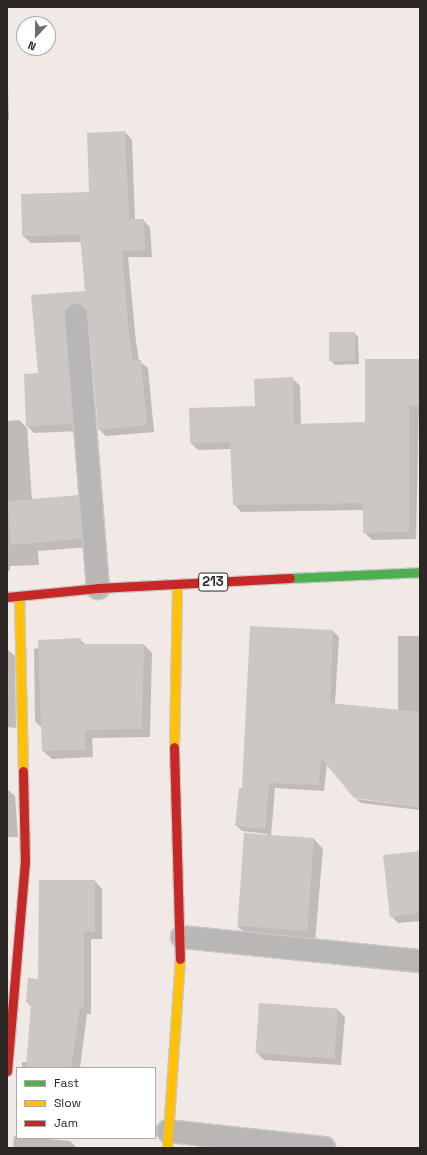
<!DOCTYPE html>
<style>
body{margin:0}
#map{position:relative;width:427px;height:1155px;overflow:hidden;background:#f0e9e6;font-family:"Space Grotesk",sans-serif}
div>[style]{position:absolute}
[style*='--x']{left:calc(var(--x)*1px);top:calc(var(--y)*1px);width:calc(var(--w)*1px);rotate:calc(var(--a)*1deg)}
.shadow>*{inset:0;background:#0003}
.building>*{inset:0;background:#ccc7c5;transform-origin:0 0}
.roads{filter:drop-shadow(1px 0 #ccc7c4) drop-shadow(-1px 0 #ccc7c4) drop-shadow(0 1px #ccc7c4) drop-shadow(0 -1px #ccc7c4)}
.street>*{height:22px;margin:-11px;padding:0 11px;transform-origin:11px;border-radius:11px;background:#b9b7b6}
.fast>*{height:9px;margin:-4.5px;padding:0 4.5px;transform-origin:4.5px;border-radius:4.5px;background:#4caf50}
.slow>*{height:9px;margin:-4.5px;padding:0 4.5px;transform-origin:4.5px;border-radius:4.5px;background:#ffc107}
.jam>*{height:9px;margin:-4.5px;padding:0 4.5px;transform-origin:4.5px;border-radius:4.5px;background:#c62828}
span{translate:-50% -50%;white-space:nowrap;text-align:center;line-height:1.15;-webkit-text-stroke:3px #fff;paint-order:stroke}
.shield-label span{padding:1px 3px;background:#fff;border:1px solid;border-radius:3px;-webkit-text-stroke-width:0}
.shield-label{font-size:13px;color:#2c2725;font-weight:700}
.frame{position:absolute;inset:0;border:8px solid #2c2725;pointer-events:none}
.legend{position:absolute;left:16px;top:1067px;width:140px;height:72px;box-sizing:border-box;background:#fff;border:1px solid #aba9a8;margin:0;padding:5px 7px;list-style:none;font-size:12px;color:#2c2725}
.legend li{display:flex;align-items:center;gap:8px;height:20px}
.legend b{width:20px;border:1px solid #aba9a8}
.north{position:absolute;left:16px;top:16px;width:40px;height:40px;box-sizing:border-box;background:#fff;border:1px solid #aba9a8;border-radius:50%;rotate:202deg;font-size:11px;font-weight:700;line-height:16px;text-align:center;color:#2c2725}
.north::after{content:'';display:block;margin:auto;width:14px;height:18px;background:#716b69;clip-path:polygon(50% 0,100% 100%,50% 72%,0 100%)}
</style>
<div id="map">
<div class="shadow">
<div style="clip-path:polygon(7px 85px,8px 86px,9px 120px,7px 120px)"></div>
<div style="clip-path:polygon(125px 132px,132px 140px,135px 220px,143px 220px,150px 227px,152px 257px,128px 257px,136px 342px,139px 361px,148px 368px,154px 432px,106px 436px,99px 429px,89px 314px,76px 311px,79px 431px,34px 433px,27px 426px,32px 500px,78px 497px,86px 505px,89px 547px,38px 551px,39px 565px,10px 566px,10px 571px,7px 571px,7px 421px,19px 420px,27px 428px,25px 375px,39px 374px,32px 296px,86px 292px,82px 242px,31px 243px,23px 236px,90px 193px)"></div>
<div style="clip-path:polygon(354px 333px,358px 337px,359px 364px,335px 365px,331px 361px)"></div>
<div style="clip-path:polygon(366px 360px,420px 361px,416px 539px,372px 540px,364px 532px,364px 510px,241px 512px,234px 504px,232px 449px,198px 450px,191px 443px,256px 407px,292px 378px,300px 386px,301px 425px,366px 423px)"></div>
<div style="clip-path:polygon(333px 631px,339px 637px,335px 704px,398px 710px,398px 636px,420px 636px,420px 805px,327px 763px,324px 791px,275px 788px,271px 836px,314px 839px,323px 849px,315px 942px,247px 935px,237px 926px,268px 834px,242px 831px,236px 825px,243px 789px)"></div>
<div style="clip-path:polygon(80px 639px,86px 645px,144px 645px,152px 653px,150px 737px,92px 738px,93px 757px,52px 759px,43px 751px,42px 728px,35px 721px,34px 649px)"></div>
<div style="clip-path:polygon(7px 649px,15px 656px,16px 728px,7px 727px)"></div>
<div style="clip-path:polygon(7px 789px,15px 796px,18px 837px,7px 837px)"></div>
<div style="clip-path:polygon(356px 799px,420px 807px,420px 810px,361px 803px)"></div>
<div style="clip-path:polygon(420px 852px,420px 921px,398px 923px,391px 916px)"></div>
<div style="clip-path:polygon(95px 881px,102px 889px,102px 939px,91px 939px,91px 1014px,87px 1014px,80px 1068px,22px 1068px,22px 1062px,27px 1062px,32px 1007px,27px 1002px)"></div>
<div style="clip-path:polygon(337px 1009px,345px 1017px,341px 1065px,264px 1060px,257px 1053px)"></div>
<div style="clip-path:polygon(14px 1136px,70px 1141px,77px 1148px,13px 1148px)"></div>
</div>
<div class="building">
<div style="clip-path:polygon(125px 131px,129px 219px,144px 219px,145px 250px,122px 251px,129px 334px,133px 361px,141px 360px,147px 425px,98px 430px,88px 314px,86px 308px,75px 303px,69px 305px,64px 316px,72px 424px,26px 426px,24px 374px,38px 373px,31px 295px,85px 291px,80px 235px,22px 236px,21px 194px,89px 192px,87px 133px)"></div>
<div style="left:355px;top:332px;width:29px;height:26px;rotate:90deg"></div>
<div style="clip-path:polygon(365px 359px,419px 359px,419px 406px,409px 405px,409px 532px,363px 533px,363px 503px,233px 505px,230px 442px,190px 443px,189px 408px,255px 406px,254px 379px,293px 377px,294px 424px,365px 422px)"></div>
<div style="left:78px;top:495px;width:44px;height:71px;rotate:85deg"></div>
<div style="clip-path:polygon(250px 626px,333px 630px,330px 703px,420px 712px,420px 807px,354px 798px,321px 758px,319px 785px,269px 783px,265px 829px,235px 826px,239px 788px,242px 788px)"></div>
<div style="clip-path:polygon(81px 638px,81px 644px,144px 644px,142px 729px,85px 730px,85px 750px,42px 751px,38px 640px)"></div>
<div style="left:244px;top:833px;width:70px;height:93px;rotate:4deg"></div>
<div style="clip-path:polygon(420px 851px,420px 913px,390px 917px,383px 855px)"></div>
<div style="clip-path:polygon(39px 880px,95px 880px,95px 932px,84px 932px,84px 1007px,80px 1007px,71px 1068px,26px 1068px,31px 1003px,26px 1002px,28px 978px,38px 979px)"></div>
<div style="left:259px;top:1003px;width:79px;height:50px;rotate:4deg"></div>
</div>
<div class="roads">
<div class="street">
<div style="--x:76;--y:315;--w:274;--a:85.4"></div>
<div style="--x:182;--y:937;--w:239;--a:5.8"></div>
<div style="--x:168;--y:1131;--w:157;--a:6.2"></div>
</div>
<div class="fast">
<div style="--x:290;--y:578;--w:130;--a:-2.6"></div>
</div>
<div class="slow">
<div style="--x:19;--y:596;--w:175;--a:88.7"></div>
<div style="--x:174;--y:747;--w:162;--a:-88.9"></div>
<div style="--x:167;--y:1148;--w:189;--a:-86.1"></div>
</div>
<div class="jam">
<div style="--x:7;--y:597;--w:91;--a:-5.6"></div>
<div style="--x:98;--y:588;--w:192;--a:-3"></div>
<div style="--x:174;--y:747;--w:212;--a:88.4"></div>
<div style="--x:7;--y:1071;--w:210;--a:-85.1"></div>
<div style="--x:25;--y:862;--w:91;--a:-91.3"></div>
</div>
</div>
<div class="shield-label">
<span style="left:213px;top:582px">213</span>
</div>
<div class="frame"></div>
<ul class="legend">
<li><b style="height:5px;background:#4caf50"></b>Fast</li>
<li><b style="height:5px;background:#ffc107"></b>Slow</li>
<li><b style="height:5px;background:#c62828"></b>Jam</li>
</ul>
<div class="north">N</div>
</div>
